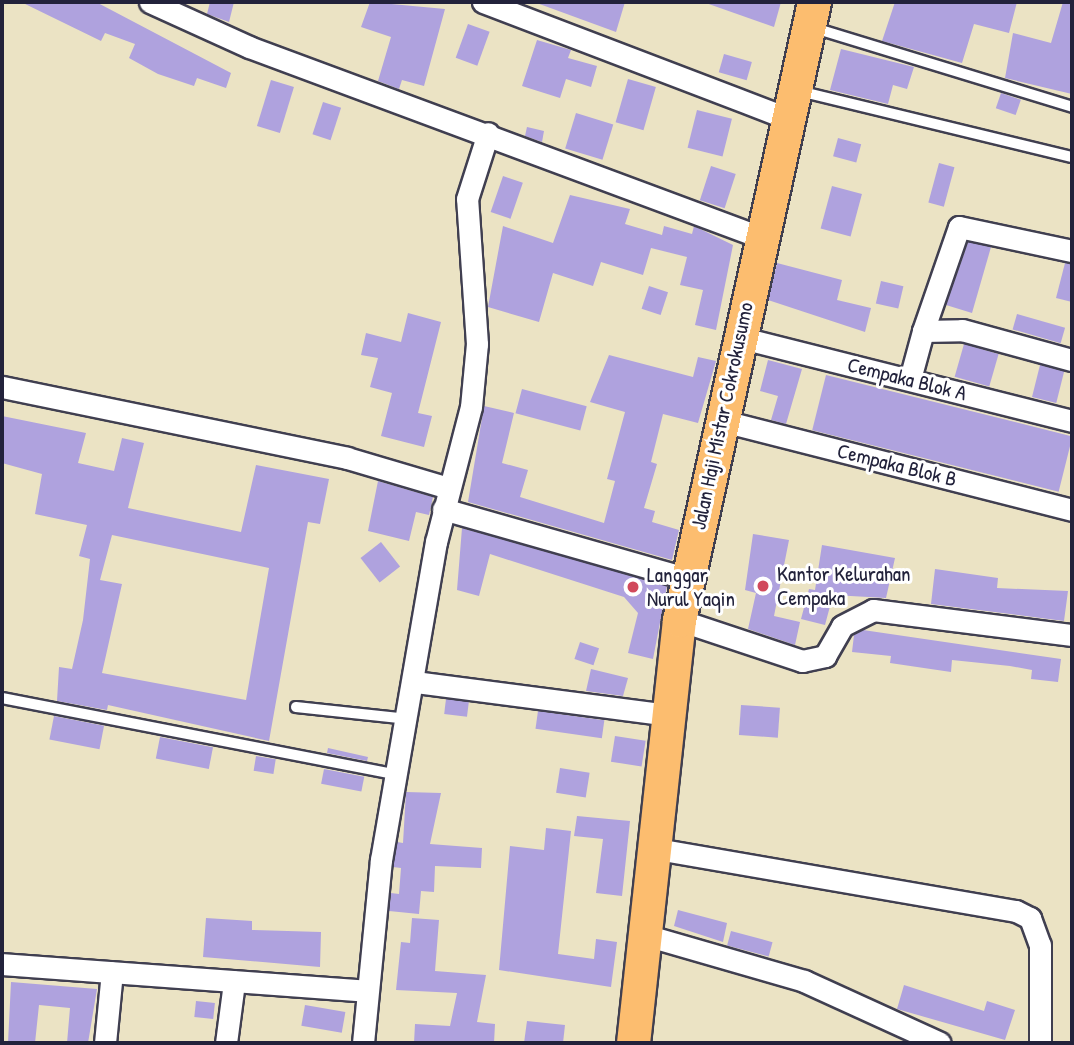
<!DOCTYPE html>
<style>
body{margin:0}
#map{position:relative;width:1074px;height:1045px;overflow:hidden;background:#ebe3c4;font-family:"Patrick Hand",sans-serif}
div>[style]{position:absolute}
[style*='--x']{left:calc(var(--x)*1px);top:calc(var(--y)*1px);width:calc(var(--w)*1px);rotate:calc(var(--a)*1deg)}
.building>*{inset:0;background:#afa2de;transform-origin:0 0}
.roads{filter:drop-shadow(2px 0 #403f50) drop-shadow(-2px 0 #403f50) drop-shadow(0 2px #403f50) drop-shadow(0 -2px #403f50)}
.lane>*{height:10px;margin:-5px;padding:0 5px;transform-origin:5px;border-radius:5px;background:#fff}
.street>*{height:21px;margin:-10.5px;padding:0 10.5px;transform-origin:10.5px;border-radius:10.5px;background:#fff}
.primary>*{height:33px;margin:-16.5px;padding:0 16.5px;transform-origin:16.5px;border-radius:16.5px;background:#fcbd6f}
.dots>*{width:19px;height:19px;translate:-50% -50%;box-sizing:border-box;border:4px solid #fff;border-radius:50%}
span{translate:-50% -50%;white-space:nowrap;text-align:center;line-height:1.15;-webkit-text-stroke:6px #fff;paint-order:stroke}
.street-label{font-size:21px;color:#22223b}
.poi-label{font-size:21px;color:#22223b}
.left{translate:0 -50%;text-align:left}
.frame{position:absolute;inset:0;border:4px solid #22223b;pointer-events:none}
</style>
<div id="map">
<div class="building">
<div style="clip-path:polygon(21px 2px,96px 2px,231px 73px,226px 88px,197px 78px,194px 86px,158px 74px,129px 58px,135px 44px,105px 33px,101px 41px)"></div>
<div style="clip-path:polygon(210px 2px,234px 2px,229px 22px,207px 14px)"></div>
<div style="clip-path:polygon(370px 2px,445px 9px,424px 86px,402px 80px,399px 89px,378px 81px,391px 37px,361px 27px)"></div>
<div style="clip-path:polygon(534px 2px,625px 2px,616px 32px)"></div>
<div style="clip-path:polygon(703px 2px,781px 2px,774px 27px)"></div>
<div style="clip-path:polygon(895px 2px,1017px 2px,1009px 33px,974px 24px,962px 63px,882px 41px)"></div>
<div style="clip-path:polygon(1063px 2px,1072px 2px,1072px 94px,1005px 78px,1013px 33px,1051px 43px)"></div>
<div style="left:468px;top:24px;width:23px;height:36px;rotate:20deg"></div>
<div style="clip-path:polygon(537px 40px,571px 50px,568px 58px,597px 66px,591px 87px,566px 79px,560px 98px,522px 86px)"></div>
<div style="clip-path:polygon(841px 49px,914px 67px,907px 89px,893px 85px,888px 104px,830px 90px)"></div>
<div style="left:724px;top:54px;width:29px;height:19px;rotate:16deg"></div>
<div style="left:628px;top:79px;width:29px;height:45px;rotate:16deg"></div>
<div style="left:271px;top:80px;width:24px;height:48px;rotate:17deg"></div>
<div style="left:1001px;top:93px;width:21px;height:16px;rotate:19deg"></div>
<div style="left:323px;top:102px;width:19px;height:34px;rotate:18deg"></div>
<div style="left:697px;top:110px;width:36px;height:39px;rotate:14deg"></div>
<div style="left:576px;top:113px;width:39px;height:37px;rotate:17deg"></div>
<div style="clip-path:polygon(527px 127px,544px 131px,542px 142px,525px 136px)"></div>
<div style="left:838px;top:138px;width:24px;height:19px;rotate:15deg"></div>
<div style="left:939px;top:163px;width:16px;height:41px;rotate:15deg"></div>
<div style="left:711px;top:166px;width:26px;height:36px;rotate:18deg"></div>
<div style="left:503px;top:176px;width:21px;height:38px;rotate:19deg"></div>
<div style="left:832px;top:186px;width:31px;height:44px;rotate:15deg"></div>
<div style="clip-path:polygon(570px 195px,630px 209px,625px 224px,662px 235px,664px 226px,692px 234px,694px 226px,733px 245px,716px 330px,695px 325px,703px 290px,680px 285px,687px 257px,651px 248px,643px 275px,601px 262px,593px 286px,553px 273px,539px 322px,488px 307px,503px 226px,553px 243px)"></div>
<div style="clip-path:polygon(968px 242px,991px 247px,972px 313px,946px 305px)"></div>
<div style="clip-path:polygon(777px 263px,842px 280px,837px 300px,871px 308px,865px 332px,768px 300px)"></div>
<div style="clip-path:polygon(1065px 263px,1072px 264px,1072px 302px,1056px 298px)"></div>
<div style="left:881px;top:281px;width:23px;height:23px;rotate:13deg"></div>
<div style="left:649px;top:286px;width:20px;height:24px;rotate:18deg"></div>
<div style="clip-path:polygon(408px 313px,441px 322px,418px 413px,432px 416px,424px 447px,381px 436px,392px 393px,370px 387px,378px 358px,361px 355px,366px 333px,401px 342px)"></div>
<div style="left:1017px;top:314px;width:50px;height:16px;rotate:16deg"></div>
<div style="left:964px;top:344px;width:36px;height:34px;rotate:16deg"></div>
<div style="clip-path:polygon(609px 355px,693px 377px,698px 357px,716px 361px,698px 423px,663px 414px,651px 462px,657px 464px,644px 508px,655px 511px,652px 522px,679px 530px,672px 560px,468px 502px,484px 406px,514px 413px,502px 463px,528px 470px,520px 497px,604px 523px,615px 481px,607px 479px,625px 412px,590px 402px)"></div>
<div style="clip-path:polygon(768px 360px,802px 369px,786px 424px,771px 420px,778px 396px,760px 391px)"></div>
<div style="left:1040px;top:365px;width:25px;height:33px;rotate:14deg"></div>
<div style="left:826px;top:375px;width:254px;height:57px;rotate:14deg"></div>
<div style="left:522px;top:389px;width:67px;height:25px;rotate:15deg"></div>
<div style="clip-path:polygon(evenodd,2px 416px,86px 433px,78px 463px,114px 471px,122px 438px,144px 443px,128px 508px,241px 532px,256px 465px,329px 479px,320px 524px,308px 522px,269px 741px,108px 705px,107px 710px,57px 701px,59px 667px,72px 669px,83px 620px,90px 559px,79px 556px,87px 525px,35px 514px,42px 474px,2px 463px,2px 416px,112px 535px,269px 568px,246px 700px,102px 673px,122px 584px,100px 580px,112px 535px)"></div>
<div style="clip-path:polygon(378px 481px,433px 497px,429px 515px,416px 512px,409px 541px,368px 531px)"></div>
<div style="clip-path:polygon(462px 528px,667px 586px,653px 659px,628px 653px,638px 613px,624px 597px,490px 554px,479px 596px,457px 590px)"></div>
<div style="clip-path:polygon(753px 534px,789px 540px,774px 616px,800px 622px,795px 645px,748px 629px,756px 593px,745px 590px)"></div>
<div style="left:381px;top:542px;width:31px;height:26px;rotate:52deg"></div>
<div style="clip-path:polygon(822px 545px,895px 558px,886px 598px,833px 595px,825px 625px,801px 619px,809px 589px,815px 590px)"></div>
<div style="clip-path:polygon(935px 569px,998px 578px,997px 588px,1068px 591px,1064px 621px,931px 604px)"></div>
<div style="clip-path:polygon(863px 630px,1061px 659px,1058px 682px,1031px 679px,1032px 670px,1010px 666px,952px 660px,951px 672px,890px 663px,891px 656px,852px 652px,854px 635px)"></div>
<div style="left:580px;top:642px;width:20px;height:18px;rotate:18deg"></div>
<div style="clip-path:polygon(591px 669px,628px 678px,623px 696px,586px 691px)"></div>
<div style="left:446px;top:699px;width:23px;height:15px;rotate:7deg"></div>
<div style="left:741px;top:705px;width:39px;height:30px;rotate:4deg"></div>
<div style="left:538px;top:711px;width:67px;height:18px;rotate:8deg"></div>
<div style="left:54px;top:716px;width:51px;height:24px;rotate:11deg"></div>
<div style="left:615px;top:736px;width:31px;height:26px;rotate:9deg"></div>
<div style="left:160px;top:737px;width:54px;height:22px;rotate:11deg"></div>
<div style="clip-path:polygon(328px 748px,368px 757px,367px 761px,327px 753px)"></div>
<div style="left:256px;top:756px;width:20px;height:15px;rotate:9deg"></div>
<div style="left:560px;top:768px;width:30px;height:25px;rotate:9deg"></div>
<div style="left:324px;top:769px;width:41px;height:15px;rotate:11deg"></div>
<div style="clip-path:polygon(406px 792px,441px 793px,430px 844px,482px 848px,481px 868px,435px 866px,434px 892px,421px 891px,419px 914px,389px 911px,391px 893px,399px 894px,401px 868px,393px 867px,397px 842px,403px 843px)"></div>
<div style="clip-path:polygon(577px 816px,630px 821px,622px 896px,596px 893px,603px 839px,574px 836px)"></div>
<div style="clip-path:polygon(546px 828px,571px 831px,558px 954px,594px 959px,596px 939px,617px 942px,611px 987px,499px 970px,510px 846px,544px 850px)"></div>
<div style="clip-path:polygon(678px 910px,727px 923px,723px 942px,674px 926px)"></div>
<div style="clip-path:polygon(206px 918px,252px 921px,252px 930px,321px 932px,320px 967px,203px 957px)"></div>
<div style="clip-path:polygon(412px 918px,439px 920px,435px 971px,486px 975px,477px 1022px,495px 1024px,494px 1043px,414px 1043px,415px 1024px,450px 1026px,457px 993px,396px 990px,401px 942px,410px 943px)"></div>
<div style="left:731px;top:931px;width:43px;height:15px;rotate:15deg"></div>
<div style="clip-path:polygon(11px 982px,97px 989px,88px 1043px,67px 1043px,70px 1008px,39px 1005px,35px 1043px,8px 1043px)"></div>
<div style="clip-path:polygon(904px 985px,984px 1011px,987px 1001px,1015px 1010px,1005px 1040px,897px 1009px)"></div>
<div style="left:196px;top:1001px;width:19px;height:16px;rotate:6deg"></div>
<div style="left:305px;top:1005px;width:41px;height:21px;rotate:10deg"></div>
<div style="clip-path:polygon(527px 1021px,565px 1025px,563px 1043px,524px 1043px)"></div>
</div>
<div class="roads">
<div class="lane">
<div style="--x:811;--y:27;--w:273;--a:17"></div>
<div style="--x:799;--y:91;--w:281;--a:13.6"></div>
<div style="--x:2;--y:698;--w:402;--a:11"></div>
<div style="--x:296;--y:707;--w:113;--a:6.1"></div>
</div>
<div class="street">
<div style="--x:150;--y:2;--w:109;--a:24.4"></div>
<div style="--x:249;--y:47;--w:545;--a:20.4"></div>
<div style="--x:483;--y:2;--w:324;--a:20.9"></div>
<div style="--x:923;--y:331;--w:110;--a:-70.9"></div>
<div style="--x:959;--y:227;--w:116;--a:12"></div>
<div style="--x:742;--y:338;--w:340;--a:14.1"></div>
<div style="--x:910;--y:379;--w:50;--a:-74.8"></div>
<div style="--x:923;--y:331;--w:39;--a:-1"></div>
<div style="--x:962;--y:330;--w:114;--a:15.3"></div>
<div style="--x:2;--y:387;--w:352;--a:11.6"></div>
<div style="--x:347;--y:458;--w:105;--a:16.5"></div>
<div style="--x:723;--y:421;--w:360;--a:14.3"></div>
<div style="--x:443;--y:509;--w:253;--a:15.9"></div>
<div style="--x:679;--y:620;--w:130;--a:18.4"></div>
<div style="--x:802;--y:661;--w:24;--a:-12"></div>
<div style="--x:825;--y:656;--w:34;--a:-60"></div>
<div style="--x:842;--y:626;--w:35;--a:-27"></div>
<div style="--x:873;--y:610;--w:201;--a:7.2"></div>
<div style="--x:415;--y:682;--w:256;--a:7.4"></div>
<div style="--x:651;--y:848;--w:370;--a:9.8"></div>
<div style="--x:1016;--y:911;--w:16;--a:27"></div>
<div style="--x:1030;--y:918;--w:29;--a:70"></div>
<div style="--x:1040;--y:945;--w:98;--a:90"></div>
<div style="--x:645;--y:935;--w:166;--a:16.1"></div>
<div style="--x:804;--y:981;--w:149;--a:24.5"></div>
<div style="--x:2;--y:964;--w:365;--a:4.2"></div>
<div style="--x:105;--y:1043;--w:71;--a:-84.4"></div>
<div style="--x:226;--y:1043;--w:62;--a:-82.5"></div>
<div style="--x:363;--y:1043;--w:184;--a:-84.4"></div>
<div style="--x:381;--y:860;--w:323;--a:-80.2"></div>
<div style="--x:436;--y:542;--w:139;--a:-75.5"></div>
<div style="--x:471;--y:407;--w:63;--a:-84.6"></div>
<div style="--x:477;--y:344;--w:145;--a:-93.9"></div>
<div style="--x:467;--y:199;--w:69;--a:-72.3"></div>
</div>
<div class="primary">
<div style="--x:633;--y:1043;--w:425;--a:-83.8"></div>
<div style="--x:679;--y:620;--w:633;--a:-77.68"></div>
</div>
</div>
<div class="dots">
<div style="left:763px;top:586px;background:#d1495b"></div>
<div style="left:633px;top:587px;background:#d1495b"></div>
</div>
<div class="street-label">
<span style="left:907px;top:379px;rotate:14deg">Cempaka Blok A</span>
<span style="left:722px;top:416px;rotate:-78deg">Jalan Haji Mistar Cokrokusumo</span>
<span style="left:897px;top:465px;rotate:14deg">Cempaka Blok B</span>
</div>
<div class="poi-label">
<span class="left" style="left:777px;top:586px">Kantor Kelurahan<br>Cempaka</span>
<span class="left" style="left:647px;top:587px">Langgar<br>Nurul Yaqin</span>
</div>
<div class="frame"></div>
</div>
